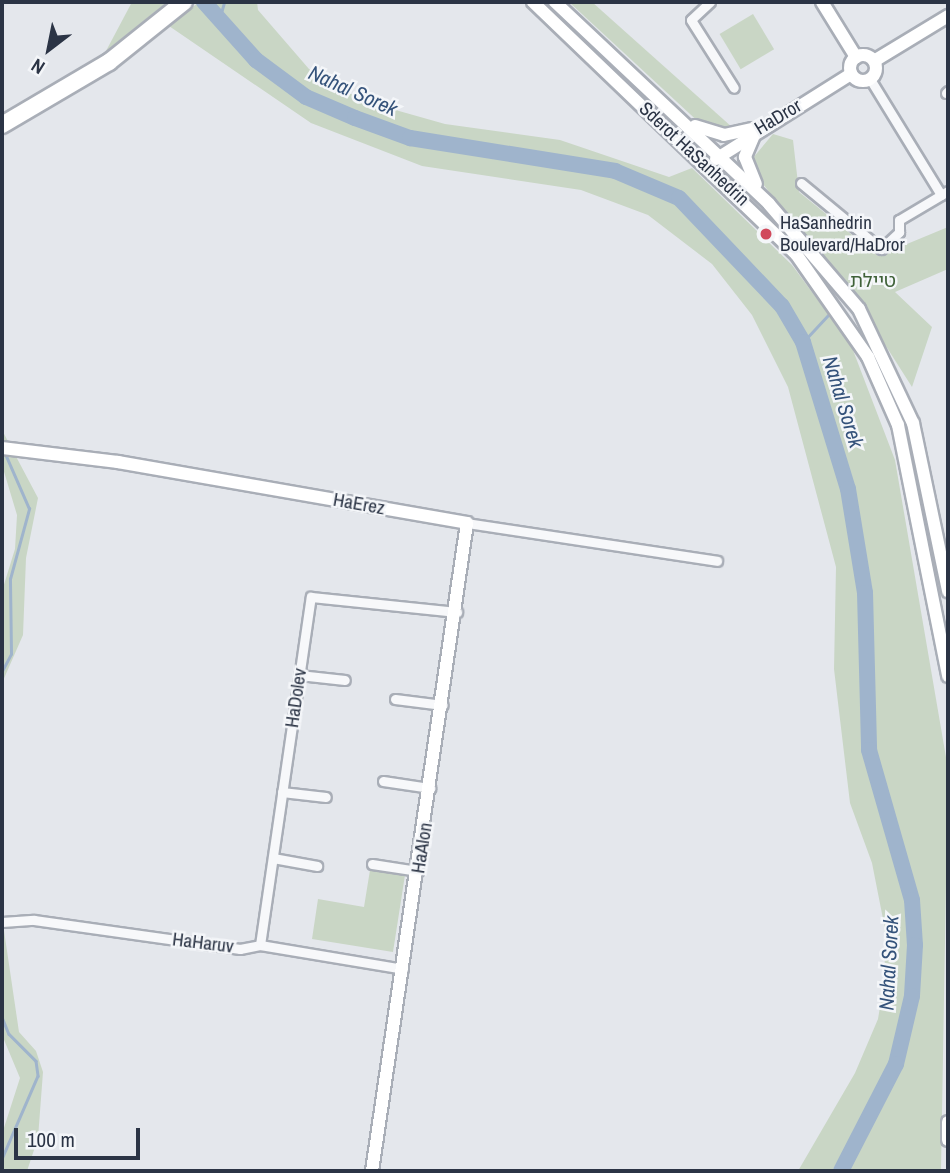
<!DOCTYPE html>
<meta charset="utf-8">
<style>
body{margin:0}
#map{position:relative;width:950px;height:1173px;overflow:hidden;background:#e4e7ec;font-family:"Archivo Narrow","Noto Sans Hebrew",sans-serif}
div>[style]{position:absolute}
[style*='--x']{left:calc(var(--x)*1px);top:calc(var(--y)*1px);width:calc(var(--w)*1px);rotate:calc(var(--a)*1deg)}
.green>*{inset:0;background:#c9d6c5;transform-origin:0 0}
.stream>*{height:2.5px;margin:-1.25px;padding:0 1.25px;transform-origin:1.25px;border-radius:1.25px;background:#9fb4cc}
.river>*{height:16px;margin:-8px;padding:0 8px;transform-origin:8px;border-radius:8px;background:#9fb4cc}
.roads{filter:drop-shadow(2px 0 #a9aeb7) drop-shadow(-2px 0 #a9aeb7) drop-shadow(0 2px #a9aeb7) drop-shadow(0 -2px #a9aeb7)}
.street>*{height:9px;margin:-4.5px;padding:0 4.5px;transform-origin:4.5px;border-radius:4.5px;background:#f7f8fa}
.secondary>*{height:12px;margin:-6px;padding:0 6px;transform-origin:6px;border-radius:6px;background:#fff}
.secondary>.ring{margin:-6px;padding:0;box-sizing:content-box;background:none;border:12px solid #fff;border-radius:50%}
.highway>*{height:16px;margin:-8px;padding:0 8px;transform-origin:8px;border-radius:8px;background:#fff}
.dots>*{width:19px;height:19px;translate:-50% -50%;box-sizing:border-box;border:4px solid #f4f6f9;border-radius:50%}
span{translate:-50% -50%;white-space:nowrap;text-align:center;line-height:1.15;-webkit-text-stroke:5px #f4f6f9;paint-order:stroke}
.street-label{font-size:19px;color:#2b3445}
.poi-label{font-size:19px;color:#2b3445}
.left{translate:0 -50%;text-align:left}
.park-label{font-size:19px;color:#3f6138}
.water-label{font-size:21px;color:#34527a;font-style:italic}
.frame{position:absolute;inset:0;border:4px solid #2b3445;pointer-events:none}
.north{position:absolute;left:14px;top:14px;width:70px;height:70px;-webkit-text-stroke:5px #f4f6f9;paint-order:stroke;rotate:212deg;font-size:19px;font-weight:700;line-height:28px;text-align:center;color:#2b3445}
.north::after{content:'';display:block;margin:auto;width:24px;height:32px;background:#2b3445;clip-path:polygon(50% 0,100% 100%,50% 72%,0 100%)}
.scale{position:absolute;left:14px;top:1128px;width:126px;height:32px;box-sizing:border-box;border:4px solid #2b3445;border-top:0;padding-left:9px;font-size:21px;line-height:24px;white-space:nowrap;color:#2b3445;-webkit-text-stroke:5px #f4f6f9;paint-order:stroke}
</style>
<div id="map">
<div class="green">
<div style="clip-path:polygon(132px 2px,167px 2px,106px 51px)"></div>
<div style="clip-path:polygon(199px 2px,257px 2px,258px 10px,309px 69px,348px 93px,399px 111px,445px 124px,560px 140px,669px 177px,692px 168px,792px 265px,851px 345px,895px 460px,948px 769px,941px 1171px,834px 1171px,864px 1120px,864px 1117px,832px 1171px,798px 1171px,855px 1073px,878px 1019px,885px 977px,884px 924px,872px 863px,850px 803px,834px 669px,836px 567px,788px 387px,752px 315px,712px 264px,648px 215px,581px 190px,422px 166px,311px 123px,169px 26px)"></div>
<div style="clip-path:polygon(569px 2px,592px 2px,733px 128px,727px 132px,704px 127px)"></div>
<div style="left:753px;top:14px;width:41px;height:39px;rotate:59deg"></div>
<div style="clip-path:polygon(773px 134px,793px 140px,799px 192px,878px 256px,948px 227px,948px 269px,895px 292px,932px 327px,912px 387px,870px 321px,763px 184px,752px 159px)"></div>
<div style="clip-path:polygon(2px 430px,38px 498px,26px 558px,23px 635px,2px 683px,2px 591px,15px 549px,17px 515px,2px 465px)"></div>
<div style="clip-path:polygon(370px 870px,405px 875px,393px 952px,312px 939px,318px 899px,364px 907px)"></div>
<div style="clip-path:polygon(2px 917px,19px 1032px,36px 1051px,43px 1072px,38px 1138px,27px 1171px,2px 1171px,2px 1134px,20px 1078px,2px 1035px)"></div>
</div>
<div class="stream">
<div style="--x:219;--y:20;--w:19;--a:-74"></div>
<div style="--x:803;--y:342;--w:37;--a:-47"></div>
<div style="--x:2;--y:671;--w:19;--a:-62"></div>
<div style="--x:11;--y:654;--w:75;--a:-90.8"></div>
<div style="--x:10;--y:579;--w:73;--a:-74.8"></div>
<div style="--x:29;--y:509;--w:60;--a:-113.6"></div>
<div style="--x:2;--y:1017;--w:18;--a:68"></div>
<div style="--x:9;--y:1034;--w:38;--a:45"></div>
<div style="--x:36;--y:1061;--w:15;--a:82"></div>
<div style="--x:38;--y:1076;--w:90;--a:113.4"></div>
</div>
<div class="river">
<div style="--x:204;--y:2;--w:78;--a:48.1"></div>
<div style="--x:256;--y:60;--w:62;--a:36.5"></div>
<div style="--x:306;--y:97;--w:53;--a:23.2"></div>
<div style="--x:355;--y:118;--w:59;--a:20"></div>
<div style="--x:410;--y:138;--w:208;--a:9.1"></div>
<div style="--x:615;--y:171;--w:69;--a:22.9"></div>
<div style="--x:679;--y:198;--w:149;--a:46.4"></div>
<div style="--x:782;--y:306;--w:42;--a:59.7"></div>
<div style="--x:803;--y:342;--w:154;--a:73"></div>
<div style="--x:848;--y:489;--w:105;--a:80.7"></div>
<div style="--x:865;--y:593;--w:157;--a:88.5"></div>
<div style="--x:869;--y:750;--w:156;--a:74"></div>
<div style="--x:912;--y:900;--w:45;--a:86.2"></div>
<div style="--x:915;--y:945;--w:51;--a:93.4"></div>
<div style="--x:912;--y:996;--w:70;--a:103.2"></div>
<div style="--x:896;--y:1064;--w:120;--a:117.2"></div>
</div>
<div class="roads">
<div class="street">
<div style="--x:710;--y:2;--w:26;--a:137"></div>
<div style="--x:691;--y:20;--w:80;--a:57.7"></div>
<div style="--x:870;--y:79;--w:136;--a:58.5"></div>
<div style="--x:946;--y:93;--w:3;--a:-45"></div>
<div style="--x:801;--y:183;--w:104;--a:39.5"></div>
<div style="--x:881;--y:249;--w:25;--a:-43"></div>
<div style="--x:899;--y:232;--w:12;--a:-90"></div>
<div style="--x:899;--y:220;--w:57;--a:-30.6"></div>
<div style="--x:467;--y:523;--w:253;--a:8.6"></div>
<div style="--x:299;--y:675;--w:46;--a:6.2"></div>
<div style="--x:395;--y:699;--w:48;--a:7.1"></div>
<div style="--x:383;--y:781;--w:48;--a:8.5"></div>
<div style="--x:282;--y:792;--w:44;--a:6.5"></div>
<div style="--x:273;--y:858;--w:45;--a:10.3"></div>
<div style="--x:372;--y:864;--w:47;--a:8.7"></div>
<div style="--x:2;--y:922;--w:32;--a:-4"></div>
<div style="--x:34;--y:920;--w:208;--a:8"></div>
<div style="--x:240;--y:949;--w:20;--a:-11"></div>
<div style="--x:260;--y:945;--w:145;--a:9.5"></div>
<div style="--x:260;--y:945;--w:352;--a:-81.7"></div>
<div style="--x:311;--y:597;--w:147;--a:5.9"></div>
</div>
<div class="secondary">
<div style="--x:533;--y:2;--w:364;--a:43.8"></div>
<div style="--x:796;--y:254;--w:126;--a:55"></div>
<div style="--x:868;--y:357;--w:74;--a:66.2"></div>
<div style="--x:898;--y:425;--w:256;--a:78.7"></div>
<div style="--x:555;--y:2;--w:294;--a:43.3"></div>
<div style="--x:769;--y:204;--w:138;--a:49.4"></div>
<div style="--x:859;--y:309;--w:126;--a:64.7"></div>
<div style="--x:913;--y:423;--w:172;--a:78.2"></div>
<div style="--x:822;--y:2;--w:65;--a:58.3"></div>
<div class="ring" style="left:850px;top:55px;width:14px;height:14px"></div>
<div style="--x:874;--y:61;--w:87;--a:-31.3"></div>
<div style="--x:695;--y:126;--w:30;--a:17"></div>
<div style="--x:724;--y:135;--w:29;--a:-12"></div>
<div style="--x:755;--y:133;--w:26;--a:113"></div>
<div style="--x:745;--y:157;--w:29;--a:68"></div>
<div style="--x:716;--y:159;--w:160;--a:-32.2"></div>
<div style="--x:2;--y:448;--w:117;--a:6.9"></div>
<div style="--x:118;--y:462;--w:354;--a:9.9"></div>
<div style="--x:467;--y:523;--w:655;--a:98.34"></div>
<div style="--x:948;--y:1122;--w:18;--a:90"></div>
</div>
<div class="highway">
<div style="--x:2;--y:125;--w:124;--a:-30.5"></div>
<div style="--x:109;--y:62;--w:96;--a:-38.7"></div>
</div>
</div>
<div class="dots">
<div style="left:766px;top:234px;background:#d1495b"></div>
</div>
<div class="street-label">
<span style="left:778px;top:117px;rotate:-31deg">HaDror</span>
<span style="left:694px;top:154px;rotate:43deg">Sderot HaSanhedrin</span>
<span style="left:359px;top:504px;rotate:10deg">HaErez</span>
<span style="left:296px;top:698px;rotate:-82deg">HaDolev</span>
<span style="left:422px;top:848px;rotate:-81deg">HaAlon</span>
<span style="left:203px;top:943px;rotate:7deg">HaHaruv</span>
</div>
<div class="poi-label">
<span class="left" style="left:780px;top:234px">HaSanhedrin<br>Boulevard/HaDror</span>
</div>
<div class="park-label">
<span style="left:873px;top:281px">טיילת</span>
</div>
<div class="water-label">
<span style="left:353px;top:91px;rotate:24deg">Nahal Sorek</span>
<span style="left:843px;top:402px;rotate:73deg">Nahal Sorek</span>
<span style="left:889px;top:963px;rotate:-87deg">Nahal Sorek</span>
</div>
<div class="frame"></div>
<div class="north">N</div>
<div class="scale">100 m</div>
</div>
